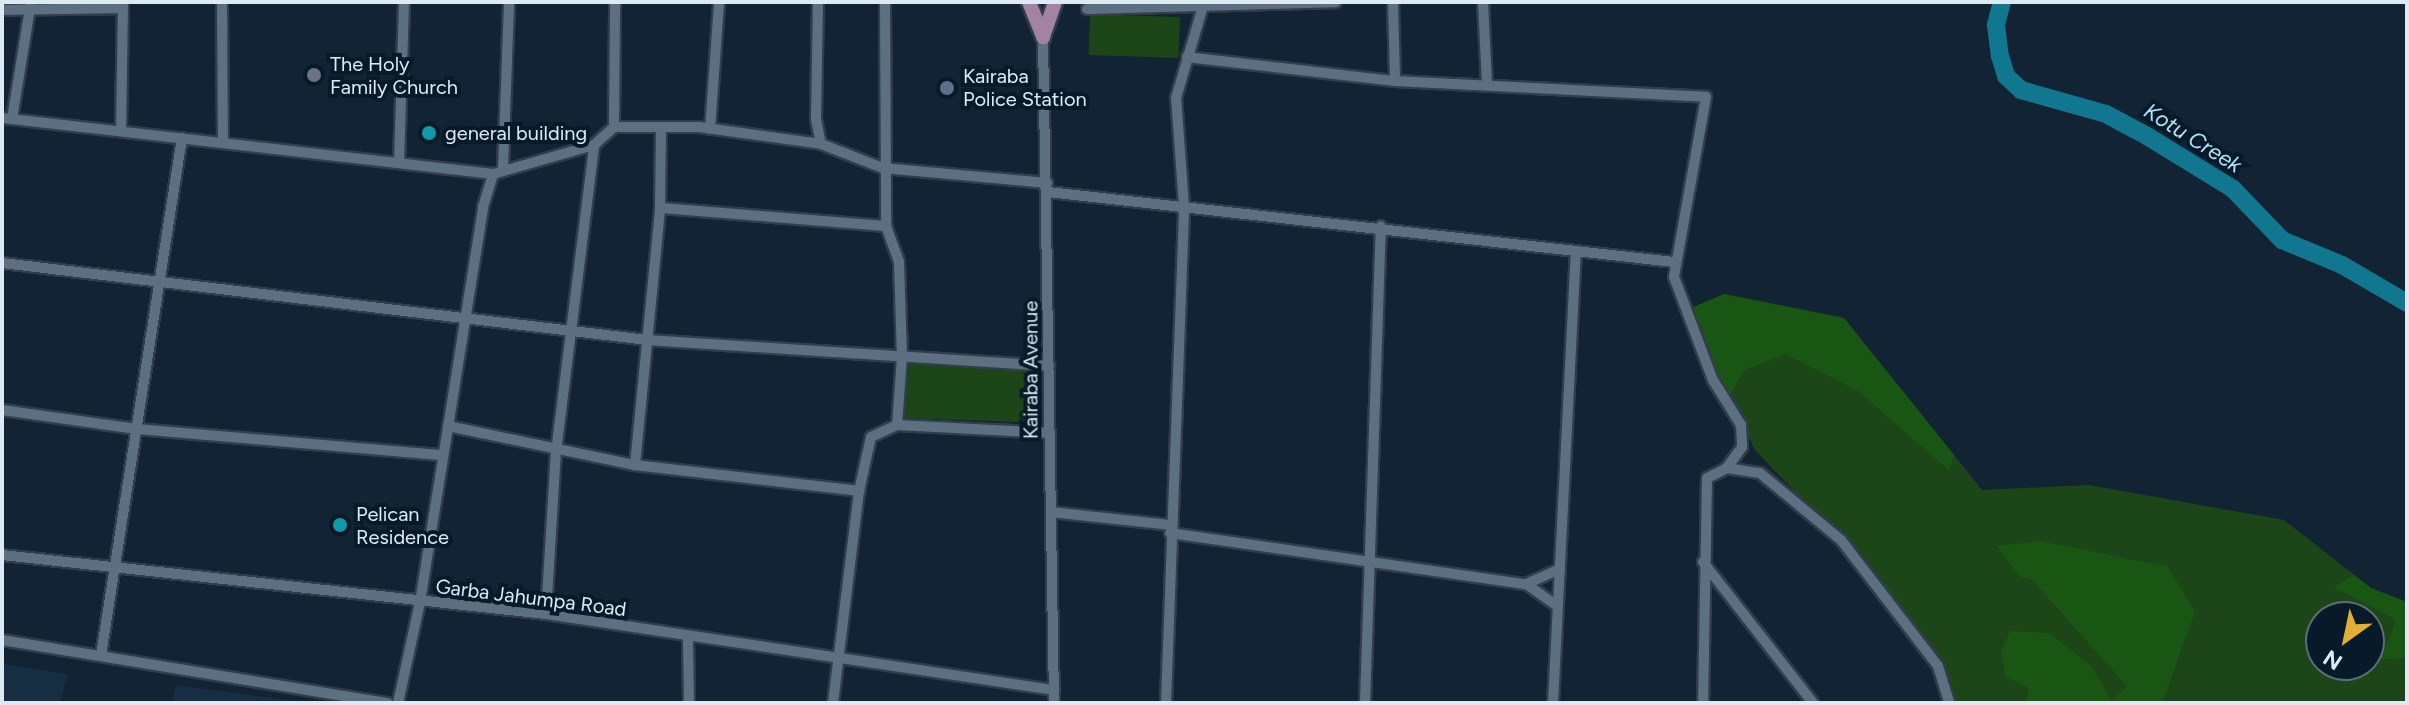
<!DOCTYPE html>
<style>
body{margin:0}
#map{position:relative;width:2409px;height:705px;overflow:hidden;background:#122433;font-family:Figtree,sans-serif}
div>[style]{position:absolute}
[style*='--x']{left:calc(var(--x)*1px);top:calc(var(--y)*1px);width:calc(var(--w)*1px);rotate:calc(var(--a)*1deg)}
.built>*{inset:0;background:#162e41}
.green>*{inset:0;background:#1c4617;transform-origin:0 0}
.forest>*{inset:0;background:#1a5613}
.river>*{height:18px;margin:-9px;padding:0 9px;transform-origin:9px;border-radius:9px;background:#117790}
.roads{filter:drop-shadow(2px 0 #313d4a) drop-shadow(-2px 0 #313d4a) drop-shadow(0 2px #313d4a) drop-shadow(0 -2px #313d4a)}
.minor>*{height:10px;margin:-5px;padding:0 5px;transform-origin:5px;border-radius:5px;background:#5c7082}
.major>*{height:14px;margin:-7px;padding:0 7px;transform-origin:7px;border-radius:7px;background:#a284a2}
.dots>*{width:22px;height:22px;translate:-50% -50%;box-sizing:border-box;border:4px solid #081a29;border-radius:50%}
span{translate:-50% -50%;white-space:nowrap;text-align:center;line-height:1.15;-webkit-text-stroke:8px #081a29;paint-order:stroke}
.poi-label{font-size:20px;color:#dde9f3}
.left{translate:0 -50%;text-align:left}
.street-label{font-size:20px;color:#dde9f3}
.water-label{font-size:22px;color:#b0e4f5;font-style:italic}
.frame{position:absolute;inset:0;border:4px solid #dde9f3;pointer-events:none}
.north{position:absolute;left:2305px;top:601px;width:80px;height:80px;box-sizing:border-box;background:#081a29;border:2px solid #5d6d7a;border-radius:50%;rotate:213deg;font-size:22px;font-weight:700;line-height:32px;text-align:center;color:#dde9f3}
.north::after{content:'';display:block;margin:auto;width:28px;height:36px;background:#e2af34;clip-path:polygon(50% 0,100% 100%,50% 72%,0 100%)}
</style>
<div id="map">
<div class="built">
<div style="clip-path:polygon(2px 664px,68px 674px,60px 703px,2px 703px)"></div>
<div style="clip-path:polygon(176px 685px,310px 703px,172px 703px)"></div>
</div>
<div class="green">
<div style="left:1090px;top:14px;width:90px;height:41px;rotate:2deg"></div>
<div style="clip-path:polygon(evenodd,1724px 294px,1844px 318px,1982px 490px,2089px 485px,2284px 520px,2371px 588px,2407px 602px,2407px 703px,1949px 703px,1938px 666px,1841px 540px,1755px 450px,1687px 310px,1724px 294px,2321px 617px,2369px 617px,2369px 665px,2321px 665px,2321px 617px)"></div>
<div style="left:904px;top:362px;width:127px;height:56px;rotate:2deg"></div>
</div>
<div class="forest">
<div style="clip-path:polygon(1724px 294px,1844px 318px,1954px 455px,1949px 470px,1858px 391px,1785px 354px,1745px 370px,1729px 396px,1687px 310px)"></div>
<div style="clip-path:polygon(2041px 541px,2168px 567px,2195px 612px,2162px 703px,2026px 703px,2029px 688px,2006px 677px,2001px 652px,2010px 631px,2049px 633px,2091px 666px,2112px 701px,2127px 686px,2031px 579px,2020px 577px,1997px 546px)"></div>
<div style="clip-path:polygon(2354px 575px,2371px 588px,2407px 602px,2407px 658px,2381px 659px,2396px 620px,2334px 587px)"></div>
</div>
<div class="river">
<div style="--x:2002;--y:2;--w:24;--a:105"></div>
<div style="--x:1996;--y:25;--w:31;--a:83"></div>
<div style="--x:2000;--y:56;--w:21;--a:73"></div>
<div style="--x:2006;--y:76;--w:21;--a:43"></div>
<div style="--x:2021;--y:90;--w:88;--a:15.8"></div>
<div style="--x:2106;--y:114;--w:47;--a:28.2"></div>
<div style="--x:2147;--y:136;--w:101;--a:31.6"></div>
<div style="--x:2233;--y:189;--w:71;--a:46.1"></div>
<div style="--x:2282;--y:240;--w:65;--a:22.6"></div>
<div style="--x:2342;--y:265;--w:75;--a:30.3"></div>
</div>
<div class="roads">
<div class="minor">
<div style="--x:222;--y:2;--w:137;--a:89.6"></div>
<div style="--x:818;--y:2;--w:117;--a:91"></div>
<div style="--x:816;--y:119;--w:25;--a:79"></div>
<div style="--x:885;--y:2;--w:224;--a:89.7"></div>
<div style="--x:886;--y:226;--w:38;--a:70"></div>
<div style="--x:899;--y:262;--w:95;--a:88.2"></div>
<div style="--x:902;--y:357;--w:68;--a:94.2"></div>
<div style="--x:1393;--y:2;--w:79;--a:88.5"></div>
<div style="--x:1483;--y:2;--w:82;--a:87.2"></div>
<div style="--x:1087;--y:9;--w:249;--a:-1.6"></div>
<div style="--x:2;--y:10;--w:121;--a:-0.9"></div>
<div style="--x:1043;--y:37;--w:666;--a:89.05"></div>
<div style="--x:1187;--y:57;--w:209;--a:6.6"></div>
<div style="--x:1395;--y:81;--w:311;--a:2.9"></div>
<div style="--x:1706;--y:97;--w:183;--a:100.1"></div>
<div style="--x:1674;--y:277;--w:110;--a:69.3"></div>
<div style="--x:1713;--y:380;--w:53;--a:58.1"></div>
<div style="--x:1741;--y:425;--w:22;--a:87"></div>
<div style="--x:1742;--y:447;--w:26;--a:126"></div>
<div style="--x:1727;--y:468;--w:22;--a:153"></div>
<div style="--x:1707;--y:478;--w:225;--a:91"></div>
<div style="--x:2;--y:118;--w:494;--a:6.5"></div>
<div style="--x:12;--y:119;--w:119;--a:-80.8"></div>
<div style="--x:614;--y:127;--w:125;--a:-89.5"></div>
<div style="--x:710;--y:129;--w:127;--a:-85.9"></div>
<div style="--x:121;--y:131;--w:129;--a:-89.1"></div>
<div style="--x:399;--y:163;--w:161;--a:-88.2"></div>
<div style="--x:503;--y:168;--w:166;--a:-87.9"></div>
<div style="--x:1048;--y:192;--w:630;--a:6.38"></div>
<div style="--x:660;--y:208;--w:227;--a:4.6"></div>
<div style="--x:2;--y:263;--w:651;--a:6.8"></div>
<div style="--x:648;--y:340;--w:402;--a:3.7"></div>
<div style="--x:2;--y:410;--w:136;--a:8"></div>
<div style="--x:137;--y:429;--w:304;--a:4.9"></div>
<div style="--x:448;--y:426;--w:191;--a:11.8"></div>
<div style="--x:635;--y:465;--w:226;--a:6.6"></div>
<div style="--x:635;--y:465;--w:258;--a:-84.4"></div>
<div style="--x:660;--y:208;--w:79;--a:-89.3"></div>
<div style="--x:1727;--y:468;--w:33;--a:9"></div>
<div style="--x:1760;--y:473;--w:105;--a:39.6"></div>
<div style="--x:1841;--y:540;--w:159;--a:52.4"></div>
<div style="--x:1938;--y:666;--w:39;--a:73"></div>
<div style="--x:1051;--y:512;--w:121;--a:6.2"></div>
<div style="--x:1170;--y:533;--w:360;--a:8.2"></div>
<div style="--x:1526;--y:584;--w:39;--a:35"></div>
<div style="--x:2;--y:555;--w:547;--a:6.19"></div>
<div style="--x:546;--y:614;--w:514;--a:8.51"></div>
<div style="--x:1703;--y:562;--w:179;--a:52"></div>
<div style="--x:1526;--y:584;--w:37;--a:-24"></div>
<div style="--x:546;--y:614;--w:162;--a:-86.5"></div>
<div style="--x:556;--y:452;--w:309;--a:-82.9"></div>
<div style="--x:688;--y:639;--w:64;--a:89.1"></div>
<div style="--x:2;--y:640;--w:391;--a:9.3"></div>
<div style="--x:101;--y:655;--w:523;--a:-81.1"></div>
<div style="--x:398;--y:703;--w:103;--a:-77.7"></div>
<div style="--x:420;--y:602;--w:400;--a:-80.9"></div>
<div style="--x:483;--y:207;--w:34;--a:-73"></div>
<div style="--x:493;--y:174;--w:105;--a:-16"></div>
<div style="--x:594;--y:145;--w:27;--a:-42"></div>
<div style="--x:614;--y:127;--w:85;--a:0"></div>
<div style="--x:699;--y:127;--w:123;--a:7.9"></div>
<div style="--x:821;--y:144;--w:66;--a:21.2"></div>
<div style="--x:883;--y:168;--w:165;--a:5.2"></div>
<div style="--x:833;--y:703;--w:214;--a:-83"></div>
<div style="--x:859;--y:491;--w:55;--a:-77.5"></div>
<div style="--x:871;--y:437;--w:29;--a:-25"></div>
<div style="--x:897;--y:425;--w:153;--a:3"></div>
<div style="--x:1166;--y:703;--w:497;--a:-87.9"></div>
<div style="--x:1184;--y:206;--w:108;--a:-94.2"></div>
<div style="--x:1176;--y:98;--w:96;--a:-73.6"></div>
<div style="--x:1365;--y:703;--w:477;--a:-88.1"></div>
<div style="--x:1553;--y:703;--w:452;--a:-87.1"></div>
</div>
<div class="major">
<div style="--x:1029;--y:2;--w:38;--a:68"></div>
<div style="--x:1043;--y:37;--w:37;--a:-71"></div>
</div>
</div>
<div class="dots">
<div style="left:314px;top:75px;background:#6b7280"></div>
<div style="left:947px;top:88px;background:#5c6f8a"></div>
<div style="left:429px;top:133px;background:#0f9aa8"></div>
<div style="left:340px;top:525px;background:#0f9aa8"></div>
</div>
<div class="poi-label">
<span class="left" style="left:330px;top:76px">The Holy<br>Family Church</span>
<span class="left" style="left:963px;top:88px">Kairaba<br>Police Station</span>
<span class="left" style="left:445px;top:133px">general building</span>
<span class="left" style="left:356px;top:526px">Pelican<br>Residence</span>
</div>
<div class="street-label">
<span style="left:1031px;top:370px;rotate:-90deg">Kairaba Avenue</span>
<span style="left:531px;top:598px;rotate:7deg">Garba Jahumpa Road</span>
</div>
<div class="water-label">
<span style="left:2193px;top:138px;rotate:32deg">Kotu Creek</span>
</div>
<div class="frame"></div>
<div class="north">N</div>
</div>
